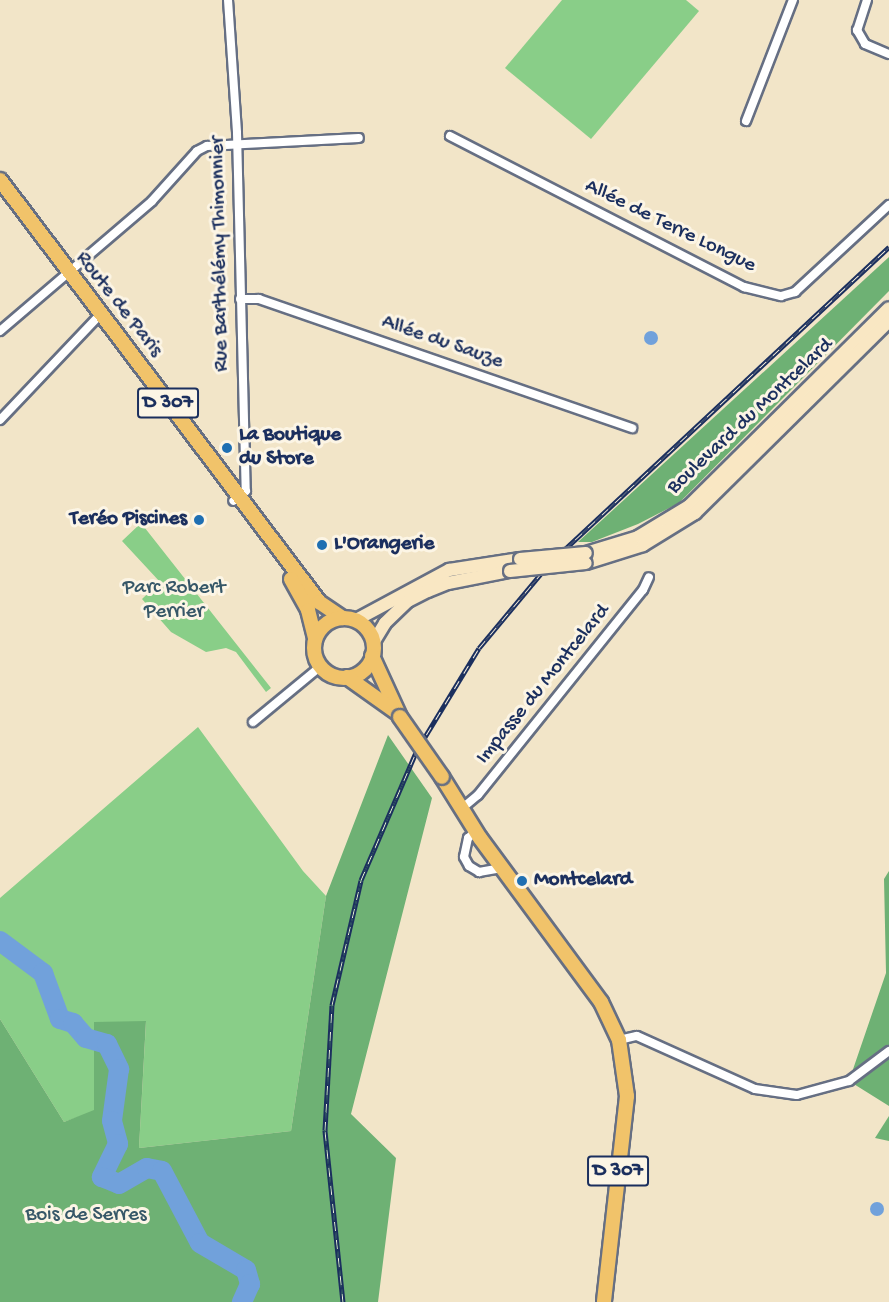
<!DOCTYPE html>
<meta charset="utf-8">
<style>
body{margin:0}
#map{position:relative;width:889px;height:1302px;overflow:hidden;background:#f2e5c8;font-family:"Gochi Hand",sans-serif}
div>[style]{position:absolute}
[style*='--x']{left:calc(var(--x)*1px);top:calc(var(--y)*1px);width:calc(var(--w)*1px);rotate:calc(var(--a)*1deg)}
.green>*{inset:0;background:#89ce88}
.forest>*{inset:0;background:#6eb174}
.water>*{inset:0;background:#71a1db}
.round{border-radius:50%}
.river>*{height:20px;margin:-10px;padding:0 10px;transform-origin:10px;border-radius:10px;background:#71a1db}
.roads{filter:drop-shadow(2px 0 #666f83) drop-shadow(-2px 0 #666f83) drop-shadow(0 2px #666f83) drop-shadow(0 -2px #666f83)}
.street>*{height:8px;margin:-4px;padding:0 4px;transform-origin:4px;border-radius:4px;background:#fff}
.secondary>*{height:12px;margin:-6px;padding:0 6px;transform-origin:6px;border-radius:6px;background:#f9e7c3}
.primary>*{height:14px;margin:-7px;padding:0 7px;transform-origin:7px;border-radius:7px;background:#f1c36a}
.primary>.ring{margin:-7px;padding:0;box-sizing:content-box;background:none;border:14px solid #f1c36a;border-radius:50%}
.rail>*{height:5px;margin-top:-2.5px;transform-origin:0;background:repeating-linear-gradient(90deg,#fcf5e5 0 9px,#1b2f5e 0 18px);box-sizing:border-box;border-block:2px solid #1b2f5e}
.bridges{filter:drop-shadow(2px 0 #666f83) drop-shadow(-2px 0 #666f83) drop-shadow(0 2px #666f83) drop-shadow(0 -2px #666f83)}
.secondary-bridge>*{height:12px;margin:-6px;padding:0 6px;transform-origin:6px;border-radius:6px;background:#f9e7c3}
.primary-bridge>*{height:14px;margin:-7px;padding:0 7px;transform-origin:7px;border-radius:7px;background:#f1c36a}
.dots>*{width:16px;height:16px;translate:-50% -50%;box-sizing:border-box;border:3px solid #fcf5e5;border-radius:50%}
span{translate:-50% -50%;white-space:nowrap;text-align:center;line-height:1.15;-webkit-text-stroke:6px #fcf5e5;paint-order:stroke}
.shield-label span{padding:2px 4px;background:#fcf5e5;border:2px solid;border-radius:4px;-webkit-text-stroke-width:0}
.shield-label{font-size:20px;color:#1b2f5e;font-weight:700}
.street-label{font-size:21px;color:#1b2f5e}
.poi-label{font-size:21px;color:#1b2f5e;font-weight:700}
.left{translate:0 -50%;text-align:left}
.right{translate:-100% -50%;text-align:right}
.park-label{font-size:21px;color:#365768}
</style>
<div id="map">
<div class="green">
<div style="clip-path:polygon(562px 0,686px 0,699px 11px,591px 139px,505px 68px)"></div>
<div style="clip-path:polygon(141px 523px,271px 688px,266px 692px,236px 652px,226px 648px,206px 652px,171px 632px,142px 599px,160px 582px,122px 541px)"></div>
<div style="clip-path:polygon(198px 727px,303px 871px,326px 896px,291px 1131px,139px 1148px,146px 1022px,94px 1022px,95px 1111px,64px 1122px,0 1019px,0 898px)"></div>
</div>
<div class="forest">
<div style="clip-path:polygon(889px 257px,889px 291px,679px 503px,638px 524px,592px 542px,578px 542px)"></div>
<div style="clip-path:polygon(388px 735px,432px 798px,351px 1114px,396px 1158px,378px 1302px,0 1302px,0 1019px,64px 1122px,94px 1110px,94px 1022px,146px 1021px,139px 1148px,291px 1131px,326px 896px)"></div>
<div style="clip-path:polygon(889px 871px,889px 1106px,849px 1081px,886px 973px,884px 879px)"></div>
<div style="clip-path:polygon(889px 1116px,889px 1141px,875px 1138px)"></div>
</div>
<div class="water">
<div class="round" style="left:644px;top:331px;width:14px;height:14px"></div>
<div class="round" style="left:870px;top:1202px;width:14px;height:14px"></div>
</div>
<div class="river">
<div style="--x:0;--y:941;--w:54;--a:36.7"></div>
<div style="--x:43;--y:973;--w:49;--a:69.7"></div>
<div style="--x:60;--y:1019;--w:14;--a:17"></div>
<div style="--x:73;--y:1023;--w:20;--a:49"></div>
<div style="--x:86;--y:1038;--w:22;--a:16"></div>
<div style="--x:107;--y:1044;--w:28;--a:64"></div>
<div style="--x:119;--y:1069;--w:52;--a:97.7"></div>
<div style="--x:112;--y:1121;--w:24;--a:75"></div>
<div style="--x:118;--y:1144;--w:37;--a:116"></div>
<div style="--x:102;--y:1177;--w:18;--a:22"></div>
<div style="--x:119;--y:1184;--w:32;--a:-30"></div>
<div style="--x:147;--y:1168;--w:15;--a:11"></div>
<div style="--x:162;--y:1171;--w:81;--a:62.2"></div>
<div style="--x:200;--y:1243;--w:53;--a:30.4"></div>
<div style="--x:246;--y:1270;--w:15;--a:74"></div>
<div style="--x:250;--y:1284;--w:20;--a:114"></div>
</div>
<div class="roads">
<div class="street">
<div style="--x:228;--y:0;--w:133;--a:86.1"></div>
<div style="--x:237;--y:133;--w:358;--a:88.6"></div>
<div style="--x:246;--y:491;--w:16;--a:142"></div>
<div style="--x:867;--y:0;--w:32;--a:108"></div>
<div style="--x:857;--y:30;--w:16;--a:60"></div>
<div style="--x:865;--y:44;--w:26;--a:23"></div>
<div style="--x:746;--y:121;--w:130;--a:-68.8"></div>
<div style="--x:450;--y:136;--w:331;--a:27.2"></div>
<div style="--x:744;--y:287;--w:38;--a:14"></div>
<div style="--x:781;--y:296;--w:15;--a:-16"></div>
<div style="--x:795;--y:292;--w:128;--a:-42.8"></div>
<div style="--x:240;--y:299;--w:19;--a:0"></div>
<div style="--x:259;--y:299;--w:395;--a:19.1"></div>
<div style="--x:0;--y:331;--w:200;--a:-40.5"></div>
<div style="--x:152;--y:201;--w:67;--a:-48"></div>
<div style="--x:197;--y:151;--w:11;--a:-27"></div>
<div style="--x:207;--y:146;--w:152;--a:-3"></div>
<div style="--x:0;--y:420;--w:139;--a:-46.5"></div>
<div style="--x:253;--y:722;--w:88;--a:-39.5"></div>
<div style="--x:460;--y:810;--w:23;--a:-40"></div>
<div style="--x:478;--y:795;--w:263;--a:-51.2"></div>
<div style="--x:643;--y:590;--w:14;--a:-65"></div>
<div style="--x:475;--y:832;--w:9;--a:139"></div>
<div style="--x:468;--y:838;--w:19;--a:102"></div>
<div style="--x:464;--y:857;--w:10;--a:61"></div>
<div style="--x:469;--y:866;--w:12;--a:31"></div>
<div style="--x:479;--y:872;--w:23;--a:-10"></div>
<div style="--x:619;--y:1040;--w:18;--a:-13"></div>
<div style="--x:637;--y:1036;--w:129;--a:24.2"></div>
<div style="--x:755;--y:1089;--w:42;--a:8.1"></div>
<div style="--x:797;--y:1095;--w:54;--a:-15.1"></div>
<div style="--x:849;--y:1081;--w:50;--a:-36.9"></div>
</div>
<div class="secondary">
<div style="--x:586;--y:553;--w:54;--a:-17.1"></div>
<div style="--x:638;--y:537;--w:60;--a:-31.3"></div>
<div style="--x:689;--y:506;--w:281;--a:-44.7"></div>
<div style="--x:586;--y:563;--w:60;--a:-17.5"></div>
<div style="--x:643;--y:545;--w:61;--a:-31.6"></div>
<div style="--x:695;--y:513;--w:273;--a:-44.7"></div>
<div style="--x:356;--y:620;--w:106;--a:-28.3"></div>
<div style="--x:449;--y:570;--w:72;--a:-8.8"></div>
<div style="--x:373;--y:643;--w:23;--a:-59"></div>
<div style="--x:385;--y:623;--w:32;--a:-44"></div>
<div style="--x:408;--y:601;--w:22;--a:-27"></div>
<div style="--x:428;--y:591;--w:22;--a:-22"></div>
<div style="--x:448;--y:583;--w:63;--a:-11"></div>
</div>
<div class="primary">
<div style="--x:0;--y:180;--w:529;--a:52.91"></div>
<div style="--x:319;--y:602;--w:29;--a:34"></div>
<div style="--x:291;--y:579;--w:35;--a:61"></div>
<div style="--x:308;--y:610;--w:30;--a:76"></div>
<div class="ring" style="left:314px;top:618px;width:46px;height:46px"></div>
<div style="--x:372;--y:656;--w:67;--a:65.3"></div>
<div style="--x:347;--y:677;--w:60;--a:35.5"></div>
<div style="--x:442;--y:777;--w:72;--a:58.1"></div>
<div style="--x:480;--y:838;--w:204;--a:53.6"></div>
<div style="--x:601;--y:1002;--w:42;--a:64.7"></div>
<div style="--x:619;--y:1040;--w:57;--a:81.9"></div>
<div style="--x:627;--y:1096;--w:207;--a:96.4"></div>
</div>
</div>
<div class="rail">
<div style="--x:343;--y:1302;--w:173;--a:-96"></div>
<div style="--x:325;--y:1130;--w:125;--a:-86.8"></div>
<div style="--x:332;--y:1005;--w:128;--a:-76.9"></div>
<div style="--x:361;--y:880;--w:142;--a:-66.7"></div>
<div style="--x:417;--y:750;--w:119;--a:-58.7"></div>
<div style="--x:479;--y:648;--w:109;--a:-50.2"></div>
<div style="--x:549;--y:564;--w:465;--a:-43"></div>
</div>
<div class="bridges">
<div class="secondary-bridge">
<div style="--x:520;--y:559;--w:66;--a:-5.2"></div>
<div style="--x:510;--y:571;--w:76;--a:-6"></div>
</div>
<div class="primary-bridge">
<div style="--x:400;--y:717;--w:73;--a:55"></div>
</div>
</div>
<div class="dots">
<div style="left:227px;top:448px;background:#1f6fb2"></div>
<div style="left:199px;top:520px;background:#1f6fb2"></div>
<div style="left:322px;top:545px;background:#1f6fb2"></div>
<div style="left:522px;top:881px;background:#1f6fb2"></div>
</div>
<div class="shield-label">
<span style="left:168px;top:403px">D 307</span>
<span style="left:618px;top:1171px">D 307</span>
</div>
<div class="street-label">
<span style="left:670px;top:227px;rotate:26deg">Allée de Terre Longue</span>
<span style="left:221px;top:254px;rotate:-91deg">Rue Barthélémy Thimonnier</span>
<span style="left:118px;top:305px;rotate:52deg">Route de Paris</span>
<span style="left:442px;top:343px;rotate:19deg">Allée du Sauze</span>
<span style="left:751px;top:417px;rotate:-43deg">Boulevard du Montcelard</span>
<span style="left:544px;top:685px;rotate:-51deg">Impasse du Montcelard</span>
</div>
<div class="poi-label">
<span class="left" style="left:239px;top:448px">La Boutique<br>du Store</span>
<span class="right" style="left:187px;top:520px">Teréo Piscines</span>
<span class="left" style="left:334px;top:545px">L'Orangerie</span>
<span class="left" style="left:534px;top:881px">Montcelard</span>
</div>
<div class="park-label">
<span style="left:174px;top:601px">Parc Robert<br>Perrier</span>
<span style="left:86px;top:1216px">Bois de Serres</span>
</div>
</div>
